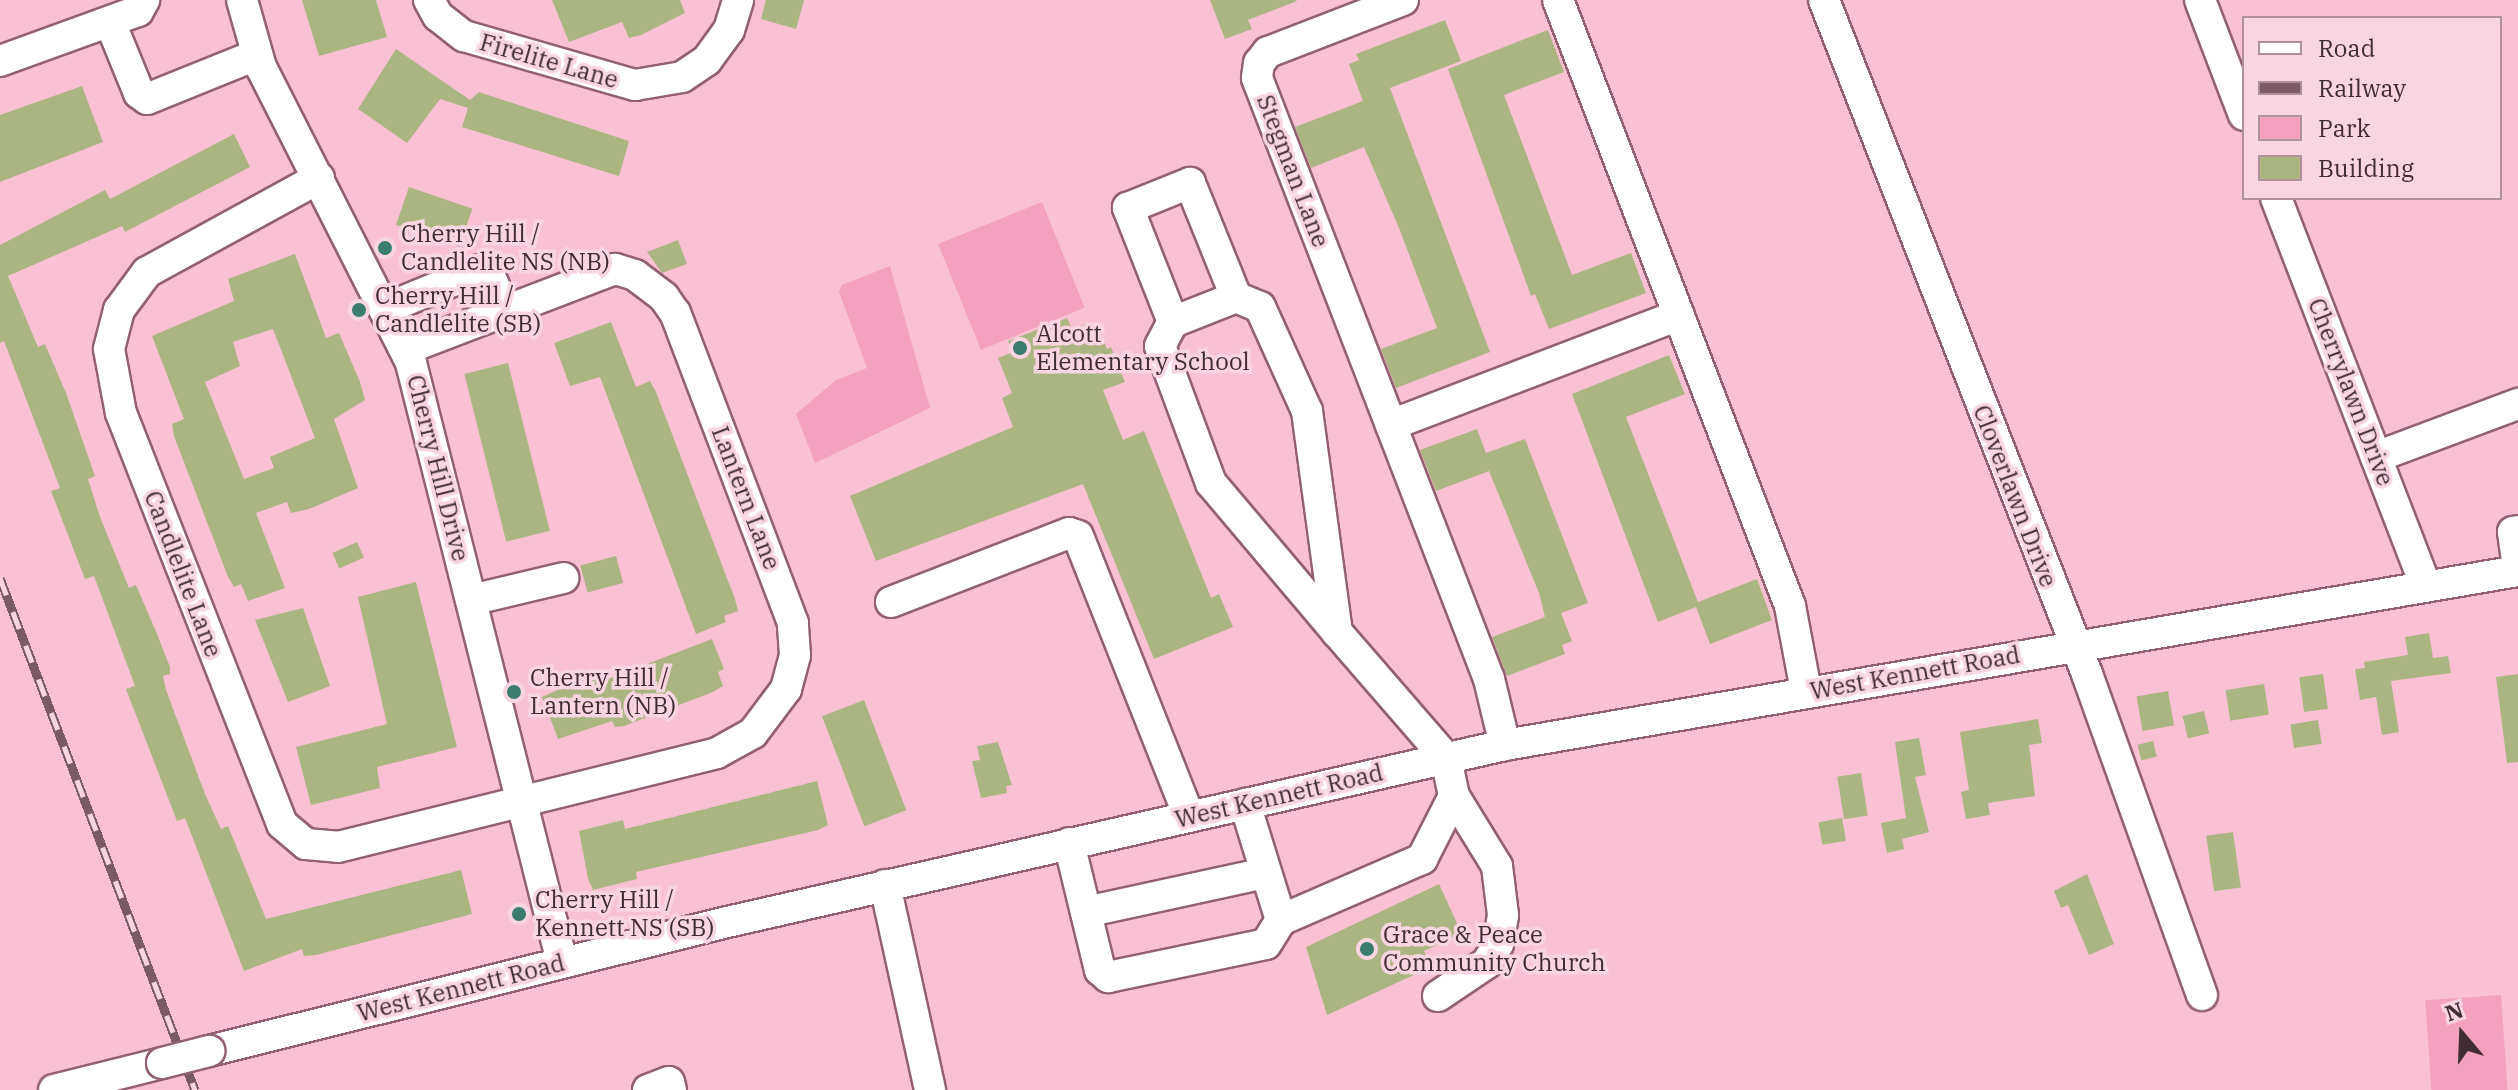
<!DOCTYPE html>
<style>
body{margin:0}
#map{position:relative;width:2518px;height:1090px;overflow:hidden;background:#fac1d4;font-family:"IBM Plex Serif",serif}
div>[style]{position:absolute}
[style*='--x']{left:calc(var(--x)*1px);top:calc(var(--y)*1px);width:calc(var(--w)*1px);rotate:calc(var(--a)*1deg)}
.green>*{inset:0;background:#f3a1bf;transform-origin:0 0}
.building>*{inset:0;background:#abb582;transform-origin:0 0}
.roads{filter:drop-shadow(2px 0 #936072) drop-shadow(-2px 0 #936072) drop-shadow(0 2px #936072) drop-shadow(0 -2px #936072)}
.minor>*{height:30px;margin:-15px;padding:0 15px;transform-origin:15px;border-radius:15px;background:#fff}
.rail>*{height:9px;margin-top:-4.5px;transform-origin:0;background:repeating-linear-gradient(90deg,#f9d5e1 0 18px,#7b5a65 0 36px);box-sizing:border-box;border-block:2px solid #7b5a65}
.bridges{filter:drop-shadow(2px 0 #936072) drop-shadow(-2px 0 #936072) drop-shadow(0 2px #936072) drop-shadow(0 -2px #936072)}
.minor-bridge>*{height:30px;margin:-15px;padding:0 15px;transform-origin:15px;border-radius:15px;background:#fff}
.dots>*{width:22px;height:22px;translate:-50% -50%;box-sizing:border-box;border:4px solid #f9d5e1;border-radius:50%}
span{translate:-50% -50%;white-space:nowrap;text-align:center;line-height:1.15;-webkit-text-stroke:7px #f9d5e1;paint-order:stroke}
.street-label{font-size:24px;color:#422c33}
.poi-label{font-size:24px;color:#422c33}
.left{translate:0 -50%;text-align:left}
.legend{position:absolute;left:2242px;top:16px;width:260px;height:184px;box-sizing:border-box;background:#f9d5e1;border:2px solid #b0919b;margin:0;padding:10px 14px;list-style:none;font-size:24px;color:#422c33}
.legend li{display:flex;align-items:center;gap:16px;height:40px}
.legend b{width:40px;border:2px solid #b0919b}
.north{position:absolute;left:2422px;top:994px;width:80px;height:80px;-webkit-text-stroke:6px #f9d5e1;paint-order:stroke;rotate:341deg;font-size:22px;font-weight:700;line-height:32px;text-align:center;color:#422c33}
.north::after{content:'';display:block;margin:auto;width:28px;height:36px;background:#422c33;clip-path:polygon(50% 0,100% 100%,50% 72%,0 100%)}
</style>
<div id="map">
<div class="green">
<div style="left:1042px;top:202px;width:114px;height:112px;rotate:68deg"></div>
<div style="clip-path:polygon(890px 266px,930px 408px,815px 463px,796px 414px,836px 380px,867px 368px,839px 292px,842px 285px)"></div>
<div style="left:2501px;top:995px;width:95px;height:76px;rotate:86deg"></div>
</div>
<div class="building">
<div style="clip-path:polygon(302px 0,376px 0,387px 37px,319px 56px)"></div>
<div style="clip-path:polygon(552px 0,680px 0,685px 13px,641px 35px,629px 38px,622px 22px,569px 42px)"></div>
<div style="clip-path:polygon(766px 0,804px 0,796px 29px,761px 19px)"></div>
<div style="clip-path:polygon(1210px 0,1296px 0,1297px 1px,1248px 20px,1252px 29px,1225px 39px)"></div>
<div style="clip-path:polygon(1445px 20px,1461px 61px,1390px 88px,1490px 352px,1396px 388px,1381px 349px,1437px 328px,1399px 228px,1364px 147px,1311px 168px,1295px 127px,1363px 101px,1349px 64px,1359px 60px,1356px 54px)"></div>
<div style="clip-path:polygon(1548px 30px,1564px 72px,1504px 95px,1572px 275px,1631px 253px,1646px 293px,1549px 329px,1535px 294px,1531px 296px,1448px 69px)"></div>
<div style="clip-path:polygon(396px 49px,470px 100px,479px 92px,629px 141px,619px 176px,462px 127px,468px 108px,440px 99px,407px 143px,358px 109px)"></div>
<div style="clip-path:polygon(82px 86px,103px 142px,0 182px,0 115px)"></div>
<div style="clip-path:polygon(234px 134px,250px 167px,125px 232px,122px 226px,8px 276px,38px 347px,45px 344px,66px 393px,95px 476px,88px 479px,100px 517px,129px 588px,136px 585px,157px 634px,170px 667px,170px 674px,163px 676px,166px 690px,205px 794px,221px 829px,228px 826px,266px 919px,461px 870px,472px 914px,316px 955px,304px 956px,302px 949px,244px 971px,185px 818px,177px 821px,126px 689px,135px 686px,94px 576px,85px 579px,51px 491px,60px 488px,4px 341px,0 343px,0 245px,105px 190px,110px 199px)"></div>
<div style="left:409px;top:187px;width:67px;height:40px;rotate:19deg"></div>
<div style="clip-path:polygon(678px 240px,687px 264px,662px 273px,647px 252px)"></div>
<div style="clip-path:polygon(evenodd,295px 254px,326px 338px,339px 333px,360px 382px,365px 400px,334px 419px,358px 488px,309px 509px,291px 513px,287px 502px,256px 513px,285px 588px,248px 601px,241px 584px,234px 587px,228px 577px,174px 436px,172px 424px,184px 419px,152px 336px,234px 301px,228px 279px,295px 254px,273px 329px,315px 438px,270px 457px,274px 468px,244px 479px,205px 382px,240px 366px,233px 342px,273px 329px)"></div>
<div style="clip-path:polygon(1067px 318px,1072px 329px,1086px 324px,1092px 340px,1102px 337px,1107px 349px,1111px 347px,1125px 382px,1103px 390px,1123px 440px,1144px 431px,1211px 598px,1219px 594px,1233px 627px,1154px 659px,1083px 484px,876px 561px,850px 496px,1013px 427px,1002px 398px,1012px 393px,998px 358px,1013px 352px,1008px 341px)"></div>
<div style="clip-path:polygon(611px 322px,636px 387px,650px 381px,656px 392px,735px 599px,738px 611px,724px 616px,726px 622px,696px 634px,600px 377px,570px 386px,554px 343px)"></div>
<div style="clip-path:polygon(1669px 355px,1685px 394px,1626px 417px,1698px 602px,1757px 579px,1772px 620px,1710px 644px,1696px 607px,1658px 622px,1572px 394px)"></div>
<div style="left:508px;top:363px;width:173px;height:45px;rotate:76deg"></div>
<div style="clip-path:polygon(1477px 429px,1486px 453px,1525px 439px,1588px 603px,1561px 613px,1572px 641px,1562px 645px,1565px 654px,1507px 676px,1492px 637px,1545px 617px,1539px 593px,1489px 471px,1436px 491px,1420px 450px)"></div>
<div style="left:357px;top:542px;width:17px;height:27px;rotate:66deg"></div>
<div style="left:616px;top:556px;width:28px;height:37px;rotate:75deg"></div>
<div style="clip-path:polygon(416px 582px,457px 747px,377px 767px,380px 788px,311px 805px,296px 747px,387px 724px,358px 597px)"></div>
<div style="clip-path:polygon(303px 608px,330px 686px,288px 702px,255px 620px)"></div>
<div style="clip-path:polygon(2429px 633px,2433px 658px,2448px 656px,2451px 673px,2391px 681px,2399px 732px,2382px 735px,2376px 697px,2360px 700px,2355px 669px,2365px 668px,2364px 662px,2408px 655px,2405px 637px)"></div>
<div style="clip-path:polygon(712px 639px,724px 669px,718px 672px,723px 686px,713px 692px,624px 726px,615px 727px,612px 721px,558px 739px,542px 697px,587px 677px,597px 676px,600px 682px)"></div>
<div style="left:2323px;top:674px;width:35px;height:24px;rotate:82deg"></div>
<div style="clip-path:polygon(2518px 674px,2518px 762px,2507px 763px,2496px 677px)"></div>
<div style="left:2264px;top:684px;width:31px;height:39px;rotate:81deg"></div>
<div style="left:2168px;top:691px;width:35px;height:32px;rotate:80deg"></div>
<div style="left:864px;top:700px;width:118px;height:45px;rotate:69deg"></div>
<div style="left:2204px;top:711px;width:23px;height:22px;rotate:77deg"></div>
<div style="clip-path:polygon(2038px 719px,2042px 743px,2029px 745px,2035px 796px,1988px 803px,1990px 815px,1966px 819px,1961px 792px,1969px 790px,1960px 732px)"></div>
<div style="left:2318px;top:720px;width:24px;height:28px;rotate:81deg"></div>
<div style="clip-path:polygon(1919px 738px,1926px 775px,1915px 777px,1929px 832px,1902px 839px,1904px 849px,1887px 853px,1881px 823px,1906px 818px,1895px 742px)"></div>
<div style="left:2153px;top:741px;width:16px;height:16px;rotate:76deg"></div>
<div style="clip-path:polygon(998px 742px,1012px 785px,1006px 786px,1007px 793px,981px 798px,972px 761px,980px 760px,977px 746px)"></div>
<div style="left:1861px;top:773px;width:43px;height:24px;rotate:81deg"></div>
<div style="clip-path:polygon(817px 781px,828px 825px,818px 830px,636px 872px,637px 879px,593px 890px,588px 879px,579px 831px,623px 820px,625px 829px)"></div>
<div style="left:1842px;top:818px;width:23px;height:24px;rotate:80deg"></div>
<div style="left:2233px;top:832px;width:56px;height:27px;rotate:82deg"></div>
<div style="clip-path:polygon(2087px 874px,2114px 944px,2089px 955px,2068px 905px,2061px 908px,2054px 891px)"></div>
<div style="clip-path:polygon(1439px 884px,1462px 934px,1424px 951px,1431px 967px,1327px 1015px,1306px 947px)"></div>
</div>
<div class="roads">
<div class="minor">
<div style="--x:242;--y:0;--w:70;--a:74.2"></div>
<div style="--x:261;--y:67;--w:332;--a:63.1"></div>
<div style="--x:411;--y:363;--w:618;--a:75.85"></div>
<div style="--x:429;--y:0;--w:18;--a:61"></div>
<div style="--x:438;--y:16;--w:33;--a:38"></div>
<div style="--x:464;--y:36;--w:178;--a:16"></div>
<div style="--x:635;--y:85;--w:48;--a:-9.7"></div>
<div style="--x:682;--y:77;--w:30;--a:-34"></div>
<div style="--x:707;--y:60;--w:37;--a:-54"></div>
<div style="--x:729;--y:30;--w:31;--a:-73"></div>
<div style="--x:1403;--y:0;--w:145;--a:158.9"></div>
<div style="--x:1268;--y:52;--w:14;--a:129"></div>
<div style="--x:1259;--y:63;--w:15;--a:98"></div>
<div style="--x:1257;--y:78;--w:644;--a:68.89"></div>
<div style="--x:1489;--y:679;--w:68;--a:76.4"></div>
<div style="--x:1558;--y:0;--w:649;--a:69.05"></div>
<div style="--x:1790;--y:606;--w:86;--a:79.3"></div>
<div style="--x:1824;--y:0;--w:723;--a:68.68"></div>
<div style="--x:2087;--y:674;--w:341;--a:70.3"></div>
<div style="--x:2200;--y:0;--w:123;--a:69.1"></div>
<div style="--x:110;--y:22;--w:77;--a:67.8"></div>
<div style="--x:139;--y:93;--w:10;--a:37"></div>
<div style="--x:147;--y:99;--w:118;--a:-22"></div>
<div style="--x:0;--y:61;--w:147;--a:-19.9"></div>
<div style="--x:138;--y:11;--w:13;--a:-61"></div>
<div style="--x:319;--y:178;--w:196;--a:151.3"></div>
<div style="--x:147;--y:272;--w:47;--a:126.4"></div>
<div style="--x:119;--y:310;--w:40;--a:104.4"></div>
<div style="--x:109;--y:349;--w:65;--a:79.4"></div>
<div style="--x:121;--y:413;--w:441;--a:68.6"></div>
<div style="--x:282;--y:824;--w:31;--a:40"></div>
<div style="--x:306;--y:844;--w:32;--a:5"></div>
<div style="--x:338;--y:847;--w:390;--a:-13.9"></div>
<div style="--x:717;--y:753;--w:41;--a:-29.1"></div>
<div style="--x:753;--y:733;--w:55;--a:-53.1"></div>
<div style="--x:786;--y:689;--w:35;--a:-75"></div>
<div style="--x:795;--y:655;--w:32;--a:-94"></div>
<div style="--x:793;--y:623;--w:332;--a:-110.8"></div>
<div style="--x:675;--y:313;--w:19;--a:-125"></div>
<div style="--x:664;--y:297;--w:36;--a:-143"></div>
<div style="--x:635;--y:275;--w:21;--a:-163"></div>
<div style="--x:615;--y:269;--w:224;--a:159.1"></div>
<div style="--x:2276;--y:198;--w:415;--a:68.9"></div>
<div style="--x:387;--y:308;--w:100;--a:-22.4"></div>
<div style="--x:479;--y:270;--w:13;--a:29"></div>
<div style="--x:490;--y:276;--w:38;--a:67"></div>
<div style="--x:1173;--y:322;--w:123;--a:-111.5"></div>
<div style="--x:1128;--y:208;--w:67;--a:-22"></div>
<div style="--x:1190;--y:183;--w:123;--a:68"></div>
<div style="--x:1391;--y:425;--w:308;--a:-20.9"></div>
<div style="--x:2376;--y:457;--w:152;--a:-20.5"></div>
<div style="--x:2518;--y:531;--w:5;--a:169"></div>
<div style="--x:2513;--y:532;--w:34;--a:82"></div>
<div style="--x:471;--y:600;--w:95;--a:-13.4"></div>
<div style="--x:891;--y:602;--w:191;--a:-21.2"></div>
<div style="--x:1069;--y:533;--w:9;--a:18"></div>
<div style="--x:1078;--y:536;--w:301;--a:68.4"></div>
<div style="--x:1245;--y:804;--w:121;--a:72.8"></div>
<div style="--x:1069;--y:843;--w:131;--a:76.3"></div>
<div style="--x:1100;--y:970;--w:11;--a:41"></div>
<div style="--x:1108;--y:977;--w:161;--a:-11.8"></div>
<div style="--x:1266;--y:944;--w:28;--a:-58"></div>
<div style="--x:1281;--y:920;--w:154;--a:-23.4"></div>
<div style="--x:1422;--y:859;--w:71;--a:-63.1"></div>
<div style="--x:1454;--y:796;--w:39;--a:-102"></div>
<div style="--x:1446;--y:758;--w:167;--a:-130.9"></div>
<div style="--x:1337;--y:632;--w:195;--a:-130.2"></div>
<div style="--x:1211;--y:483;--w:146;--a:-110.4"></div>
<div style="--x:1160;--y:346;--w:27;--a:-62"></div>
<div style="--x:1173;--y:322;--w:68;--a:-21.6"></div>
<div style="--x:1236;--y:297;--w:26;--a:23"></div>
<div style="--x:1260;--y:307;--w:114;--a:65.7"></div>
<div style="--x:1307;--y:411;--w:223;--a:82.3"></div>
<div style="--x:885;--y:885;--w:210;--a:77.6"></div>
<div style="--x:1086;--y:912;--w:183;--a:-12.3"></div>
<div style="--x:1438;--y:996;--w:59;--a:-34"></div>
<div style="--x:1487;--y:963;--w:22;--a:-60"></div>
<div style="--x:1498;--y:944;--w:29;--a:-80"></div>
<div style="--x:1503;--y:915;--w:49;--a:-97"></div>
<div style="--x:1497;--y:866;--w:82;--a:-121.6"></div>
<div style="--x:209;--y:1051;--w:530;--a:-13.98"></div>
<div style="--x:723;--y:923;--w:802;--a:-12.82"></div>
<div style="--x:1505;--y:745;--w:1028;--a:-9.75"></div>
<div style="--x:54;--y:1090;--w:111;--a:-14"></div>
<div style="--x:648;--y:1090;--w:22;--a:-21"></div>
<div style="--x:669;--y:1082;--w:8;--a:76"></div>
</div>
</div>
<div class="rail">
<div style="--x:0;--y:578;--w:548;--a:69.15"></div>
</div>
<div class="bridges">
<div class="minor-bridge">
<div style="--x:162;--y:1063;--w:49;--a:-14.3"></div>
</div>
</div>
<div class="dots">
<div style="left:385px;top:248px;background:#3a7c6d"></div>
<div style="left:359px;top:310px;background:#3a7c6d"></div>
<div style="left:1020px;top:348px;background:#3a7c6d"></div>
<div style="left:514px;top:692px;background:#3a7c6d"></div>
<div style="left:519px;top:914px;background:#3a7c6d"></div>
<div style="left:1367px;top:949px;background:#3a7c6d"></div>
</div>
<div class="street-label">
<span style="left:549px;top:61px;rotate:16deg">Firelite Lane</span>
<span style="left:1293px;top:171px;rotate:69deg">Stegman Lane</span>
<span style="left:2351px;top:392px;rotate:69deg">Cherrylawn Drive</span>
<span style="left:438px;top:468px;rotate:76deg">Cherry Hill Drive</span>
<span style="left:2015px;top:496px;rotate:69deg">Cloverlawn Drive</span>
<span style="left:746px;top:498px;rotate:69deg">Lantern Lane</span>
<span style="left:183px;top:574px;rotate:69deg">Candlelite Lane</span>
<span style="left:1915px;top:673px;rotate:-10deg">West Kennett Road</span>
<span style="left:1279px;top:796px;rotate:-13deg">West Kennett Road</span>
<span style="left:461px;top:988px;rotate:-14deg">West Kennett Road</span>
</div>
<div class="poi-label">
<span class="left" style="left:401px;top:248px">Cherry Hill /<br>Candlelite NS (NB)</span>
<span class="left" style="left:375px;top:310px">Cherry Hill /<br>Candlelite (SB)</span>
<span class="left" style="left:1036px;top:348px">Alcott<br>Elementary School</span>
<span class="left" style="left:530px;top:692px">Cherry Hill /<br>Lantern (NB)</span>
<span class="left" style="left:535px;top:914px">Cherry Hill /<br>Kennett NS (SB)</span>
<span class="left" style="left:1383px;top:949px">Grace &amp; Peace<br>Community Church</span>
</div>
<ul class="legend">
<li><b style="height:10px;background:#fff"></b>Road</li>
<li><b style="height:10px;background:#7b5a65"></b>Railway</li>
<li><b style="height:22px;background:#f3a1bf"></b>Park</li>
<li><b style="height:22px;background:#abb582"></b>Building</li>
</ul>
<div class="north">N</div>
</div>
